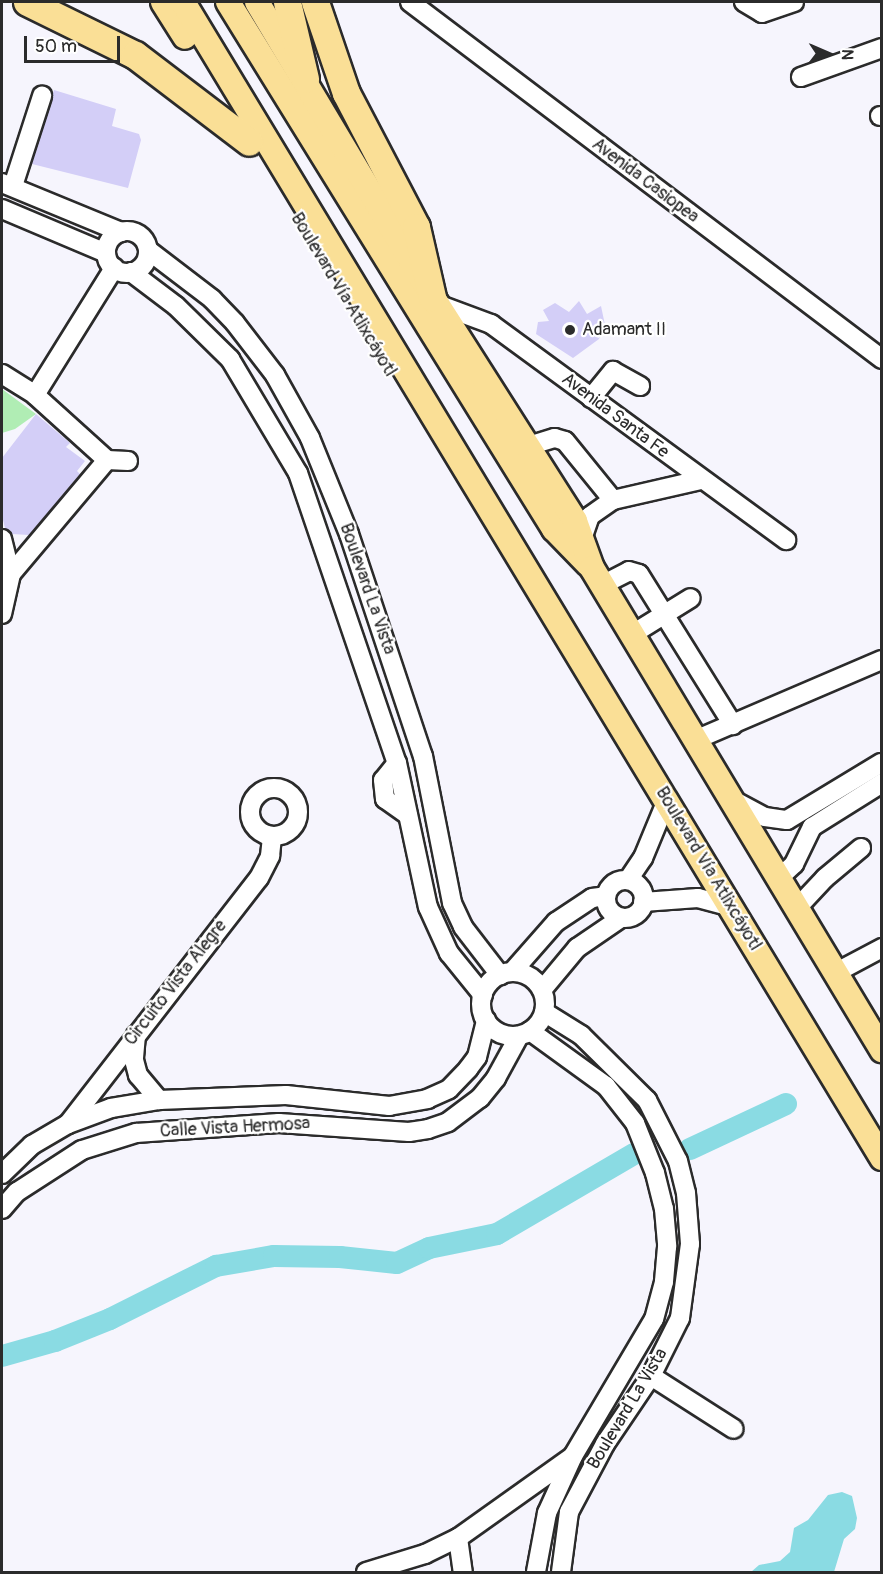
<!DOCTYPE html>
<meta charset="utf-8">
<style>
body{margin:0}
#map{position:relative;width:883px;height:1574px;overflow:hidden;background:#f6f5fd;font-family:Pangolin,sans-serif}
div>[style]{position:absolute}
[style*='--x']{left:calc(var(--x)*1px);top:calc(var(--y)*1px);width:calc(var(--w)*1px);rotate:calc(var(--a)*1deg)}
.green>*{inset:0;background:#b0edb4}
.water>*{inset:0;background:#8adbe3}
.river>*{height:22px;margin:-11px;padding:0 11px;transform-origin:11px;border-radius:11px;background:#8adbe3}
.building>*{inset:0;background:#d3cef7}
.roads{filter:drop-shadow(2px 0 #2b2b2b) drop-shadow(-2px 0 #2b2b2b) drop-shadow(0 2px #2b2b2b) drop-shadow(0 -2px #2b2b2b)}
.minor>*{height:18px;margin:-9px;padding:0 9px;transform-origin:9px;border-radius:9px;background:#fff}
.minor>.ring{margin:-9px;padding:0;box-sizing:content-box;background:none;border:18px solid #fff;border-radius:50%}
.major>*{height:24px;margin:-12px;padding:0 12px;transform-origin:12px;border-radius:12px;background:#fadf96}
.highway>*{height:27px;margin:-13.5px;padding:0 13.5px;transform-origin:13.5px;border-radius:13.5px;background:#fadf96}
.dots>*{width:16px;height:16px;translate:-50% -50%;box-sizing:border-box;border:3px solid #fff;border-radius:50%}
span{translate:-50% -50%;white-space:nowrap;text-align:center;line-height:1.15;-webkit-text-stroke:4.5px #fff;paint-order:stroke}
.street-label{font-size:18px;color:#2b2b2b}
.poi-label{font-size:18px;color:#2b2b2b}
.left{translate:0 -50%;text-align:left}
.frame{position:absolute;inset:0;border:3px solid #2b2b2b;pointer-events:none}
.north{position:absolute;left:799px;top:24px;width:60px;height:60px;-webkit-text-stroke:4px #fff;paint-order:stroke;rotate:92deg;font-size:16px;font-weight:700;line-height:24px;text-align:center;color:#2b2b2b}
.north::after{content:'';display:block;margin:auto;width:21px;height:27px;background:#2b2b2b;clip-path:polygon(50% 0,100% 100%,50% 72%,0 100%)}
.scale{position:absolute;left:24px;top:36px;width:96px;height:27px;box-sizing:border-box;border:3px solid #2b2b2b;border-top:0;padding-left:8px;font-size:18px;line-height:21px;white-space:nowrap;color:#2b2b2b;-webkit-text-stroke:4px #fff;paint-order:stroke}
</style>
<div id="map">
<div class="green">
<div style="clip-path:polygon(2px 389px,36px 414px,15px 429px,2px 433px)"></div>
</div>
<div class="water">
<div style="clip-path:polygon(842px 1492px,852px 1496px,857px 1518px,855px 1529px,844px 1539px,834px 1572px,751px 1572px,759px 1565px,780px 1561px,790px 1552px,794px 1528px,808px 1520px,828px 1495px)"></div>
</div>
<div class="river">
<div style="--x:690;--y:1149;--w:106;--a:-25.1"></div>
<div style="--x:2;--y:1356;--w:55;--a:-15.8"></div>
<div style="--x:55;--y:1341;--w:59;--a:-21.8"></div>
<div style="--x:110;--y:1319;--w:119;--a:-26.6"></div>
<div style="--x:216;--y:1266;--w:59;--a:-9.8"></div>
<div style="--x:274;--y:1256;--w:66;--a:0.9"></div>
<div style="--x:340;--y:1257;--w:57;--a:6"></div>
<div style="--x:397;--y:1263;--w:35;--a:-25"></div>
<div style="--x:429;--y:1248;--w:69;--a:-11.6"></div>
<div style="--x:497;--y:1234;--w:159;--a:-30.3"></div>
</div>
<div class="building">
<div style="clip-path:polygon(54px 90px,116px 109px,112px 126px,139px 134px,141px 140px,128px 188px,32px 164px)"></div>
<div style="clip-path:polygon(579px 301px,587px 314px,601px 306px,605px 325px,599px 339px,573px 358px,536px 334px,538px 322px,549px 321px,543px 310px,555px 303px,569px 312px)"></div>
<div style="clip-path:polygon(36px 414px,70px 443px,66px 447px,85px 461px,77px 471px,80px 474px,29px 535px,12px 534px,5px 528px,2px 516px,2px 458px)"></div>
</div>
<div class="roads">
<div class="minor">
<div style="--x:410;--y:2;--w:592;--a:37.1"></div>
<div style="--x:744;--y:2;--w:21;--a:31"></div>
<div style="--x:762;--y:13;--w:34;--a:-19"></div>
<div style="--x:801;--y:77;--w:86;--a:-19.7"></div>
<div style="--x:880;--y:116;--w:2;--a:0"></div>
<div style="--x:2;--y:183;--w:129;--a:22.4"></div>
<div style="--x:13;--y:186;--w:95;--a:-72.1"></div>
<div style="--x:2;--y:209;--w:113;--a:22.9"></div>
<div class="ring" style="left:106px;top:231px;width:24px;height:24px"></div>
<div style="--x:148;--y:250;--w:81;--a:37.4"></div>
<div style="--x:212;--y:299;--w:33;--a:46"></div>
<div style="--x:235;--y:323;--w:66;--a:52.4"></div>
<div style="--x:275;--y:375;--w:72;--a:60.9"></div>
<div style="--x:310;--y:438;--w:104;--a:67.9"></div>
<div style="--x:349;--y:534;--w:234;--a:71.6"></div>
<div style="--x:423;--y:756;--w:150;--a:78.8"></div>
<div style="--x:452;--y:903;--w:26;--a:65"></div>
<div style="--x:463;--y:927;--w:61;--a:52.4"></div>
<div style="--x:131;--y:272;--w:56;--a:37.1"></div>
<div style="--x:176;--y:306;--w:76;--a:44.5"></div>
<div style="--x:230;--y:359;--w:133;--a:59.2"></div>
<div style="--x:298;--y:473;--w:306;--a:71.2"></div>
<div style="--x:397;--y:763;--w:147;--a:77.9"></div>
<div style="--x:428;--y:907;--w:51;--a:65.5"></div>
<div style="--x:449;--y:953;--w:54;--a:51"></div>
<div style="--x:437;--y:304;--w:58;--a:20.3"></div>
<div style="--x:491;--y:324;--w:366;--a:36.2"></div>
<div style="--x:2;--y:374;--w:39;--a:32"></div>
<div style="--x:35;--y:395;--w:97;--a:42.1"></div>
<div style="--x:107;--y:460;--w:21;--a:3"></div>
<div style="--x:35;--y:395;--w:150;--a:-58.1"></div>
<div style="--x:591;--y:398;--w:35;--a:-51"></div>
<div style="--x:613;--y:371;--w:31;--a:29"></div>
<div style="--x:525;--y:447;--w:31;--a:-17"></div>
<div style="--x:555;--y:438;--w:10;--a:17"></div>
<div style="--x:565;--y:441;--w:76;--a:50.9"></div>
<div style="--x:2;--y:539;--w:36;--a:76"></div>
<div style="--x:582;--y:539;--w:24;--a:-71"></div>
<div style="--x:590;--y:516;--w:28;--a:-35"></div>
<div style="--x:613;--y:500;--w:89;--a:-12.9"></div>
<div style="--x:602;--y:585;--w:30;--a:-27"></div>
<div style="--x:629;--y:571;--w:10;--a:17"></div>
<div style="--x:639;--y:574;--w:178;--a:58.1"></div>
<div style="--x:2;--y:614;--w:41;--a:-77.3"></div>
<div style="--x:11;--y:574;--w:149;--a:-49.9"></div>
<div style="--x:631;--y:635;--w:70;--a:-31.7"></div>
<div style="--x:695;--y:740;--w:203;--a:-23.2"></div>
<div style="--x:397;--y:763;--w:22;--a:129"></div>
<div style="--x:383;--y:780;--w:19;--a:84"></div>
<div style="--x:385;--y:799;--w:28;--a:35"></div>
<div class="ring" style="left:250px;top:788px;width:30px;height:30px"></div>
<div style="--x:731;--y:799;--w:38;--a:28"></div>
<div style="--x:765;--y:817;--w:22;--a:8"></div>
<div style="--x:787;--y:820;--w:110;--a:-31.2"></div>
<div style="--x:778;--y:879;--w:22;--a:-43"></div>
<div style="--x:794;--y:864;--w:41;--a:-64.1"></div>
<div style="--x:812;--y:827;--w:83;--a:-32.2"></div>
<div style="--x:628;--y:880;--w:27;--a:-56"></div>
<div style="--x:643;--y:858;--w:63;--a:-67.5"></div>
<div class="ring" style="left:606px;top:880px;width:20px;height:20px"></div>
<div style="--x:643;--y:902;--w:55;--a:-4.2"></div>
<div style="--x:698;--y:898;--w:34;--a:15"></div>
<div style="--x:796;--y:909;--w:42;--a:-46.9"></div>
<div style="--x:825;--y:878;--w:47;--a:-39.8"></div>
<div style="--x:512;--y:972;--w:67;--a:-48.7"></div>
<div style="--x:556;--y:922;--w:43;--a:-33.7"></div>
<div style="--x:592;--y:898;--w:14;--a:-8"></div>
<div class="ring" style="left:481px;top:972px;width:46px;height:46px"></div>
<div style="--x:835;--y:973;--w:53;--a:-28"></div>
<div style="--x:542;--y:990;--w:55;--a:-50.2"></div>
<div style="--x:577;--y:948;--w:53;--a:-34.3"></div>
<div style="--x:544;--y:1012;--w:44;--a:31.9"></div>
<div style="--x:581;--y:1035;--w:93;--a:44.6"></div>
<div style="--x:647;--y:1100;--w:68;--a:63.1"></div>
<div style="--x:678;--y:1161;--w:33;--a:76"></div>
<div style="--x:686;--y:1193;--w:51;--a:85.5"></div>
<div style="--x:690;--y:1244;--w:75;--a:97.7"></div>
<div style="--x:680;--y:1318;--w:65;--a:116.6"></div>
<div style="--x:651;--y:1376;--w:82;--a:124.1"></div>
<div style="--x:605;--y:1444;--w:77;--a:117.9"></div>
<div style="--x:569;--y:1512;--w:61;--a:97.6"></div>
<div style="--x:530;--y:1031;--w:94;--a:35.9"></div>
<div style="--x:606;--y:1086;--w:47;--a:51.9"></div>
<div style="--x:635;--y:1123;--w:54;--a:68.2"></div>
<div style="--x:655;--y:1173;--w:37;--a:76"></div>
<div style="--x:664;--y:1209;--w:38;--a:85"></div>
<div style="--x:667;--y:1247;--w:35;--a:95"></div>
<div style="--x:664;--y:1282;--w:38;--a:105"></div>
<div style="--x:654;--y:1319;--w:159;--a:120.6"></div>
<div style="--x:573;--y:1456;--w:63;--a:114.5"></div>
<div style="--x:547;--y:1513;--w:60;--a:100.6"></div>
<div style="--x:136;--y:1035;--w:25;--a:95"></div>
<div style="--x:134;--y:1060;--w:16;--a:75"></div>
<div style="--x:138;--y:1075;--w:33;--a:50"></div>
<div style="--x:68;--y:1124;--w:311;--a:-52.2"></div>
<div style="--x:259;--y:878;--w:25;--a:-63"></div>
<div style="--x:270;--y:856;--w:19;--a:-84"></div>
<div style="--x:2;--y:1174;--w:42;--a:-44"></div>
<div style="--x:32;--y:1145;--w:42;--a:-30.3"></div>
<div style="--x:68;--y:1124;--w:46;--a:-20.4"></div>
<div style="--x:111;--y:1108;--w:49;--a:-9.5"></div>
<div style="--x:159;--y:1100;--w:127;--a:-2.3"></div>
<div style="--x:286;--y:1095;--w:104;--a:6.1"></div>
<div style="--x:389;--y:1106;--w:39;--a:-10"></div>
<div style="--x:427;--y:1099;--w:24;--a:-24"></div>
<div style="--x:449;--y:1089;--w:28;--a:-46"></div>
<div style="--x:468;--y:1069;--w:15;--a:-53"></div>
<div style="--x:477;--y:1057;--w:38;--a:-76"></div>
<div style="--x:2;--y:1209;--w:23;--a:-49"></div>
<div style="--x:17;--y:1192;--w:77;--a:-32.9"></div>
<div style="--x:82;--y:1150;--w:57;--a:-17.5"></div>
<div style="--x:136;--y:1133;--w:143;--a:-4"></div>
<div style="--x:279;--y:1123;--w:130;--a:4"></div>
<div style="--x:409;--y:1132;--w:19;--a:-9"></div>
<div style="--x:428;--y:1129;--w:21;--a:-19"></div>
<div style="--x:448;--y:1122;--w:40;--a:-37"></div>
<div style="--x:480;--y:1098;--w:26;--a:-51"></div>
<div style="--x:496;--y:1078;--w:48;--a:-61.3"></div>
<div style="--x:651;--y:1376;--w:98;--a:32.6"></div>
<div style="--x:458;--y:1538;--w:34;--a:82"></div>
<div style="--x:366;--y:1572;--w:62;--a:-17"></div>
<div style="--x:425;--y:1554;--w:37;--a:-26"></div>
<div style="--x:458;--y:1538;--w:140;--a:-35.4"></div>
</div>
<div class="major">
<div style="--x:163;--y:2;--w:41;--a:57.8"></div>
<div style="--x:183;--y:2;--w:1351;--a:58.84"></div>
<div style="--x:228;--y:2;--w:620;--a:58.26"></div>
<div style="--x:554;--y:529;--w:49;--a:45.8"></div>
<div style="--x:257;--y:2;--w:352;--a:59.2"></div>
<div style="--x:437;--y:304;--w:257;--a:57.5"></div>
<div style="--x:575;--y:521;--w:50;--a:70.1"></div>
<div style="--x:592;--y:568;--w:563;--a:58.97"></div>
</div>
<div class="highway">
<div style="--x:27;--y:2;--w:120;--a:26.1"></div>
<div style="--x:135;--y:55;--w:143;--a:37.3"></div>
<div style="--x:287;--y:2;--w:79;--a:76.8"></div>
<div style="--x:315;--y:2;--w:96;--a:71.2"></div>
<div style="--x:346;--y:93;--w:151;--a:62.4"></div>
<div style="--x:416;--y:227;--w:72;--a:77.1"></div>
</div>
</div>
<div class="dots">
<div style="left:570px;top:330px;background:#2b2b2b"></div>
</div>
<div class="street-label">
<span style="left:645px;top:181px;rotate:37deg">Avenida Casiopea</span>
<span style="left:343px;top:295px;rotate:59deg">Boulevard Vía Atlixcáyotl</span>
<span style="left:615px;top:416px;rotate:37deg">Avenida Santa Fe</span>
<span style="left:367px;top:589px;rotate:71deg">Boulevard La Vista</span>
<span style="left:708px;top:869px;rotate:59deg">Boulevard Vía Atlixcáyotl</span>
<span style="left:176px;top:983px;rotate:-52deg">Circuito Vista Alegre</span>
<span style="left:235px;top:1128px;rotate:-3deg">Calle Vista Hermosa</span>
<span style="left:628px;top:1409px;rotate:-59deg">Boulevard La Vista</span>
</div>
<div class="poi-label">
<span class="left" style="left:582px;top:330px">Adamant II</span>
</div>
<div class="frame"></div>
<div class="north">N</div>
<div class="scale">50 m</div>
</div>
